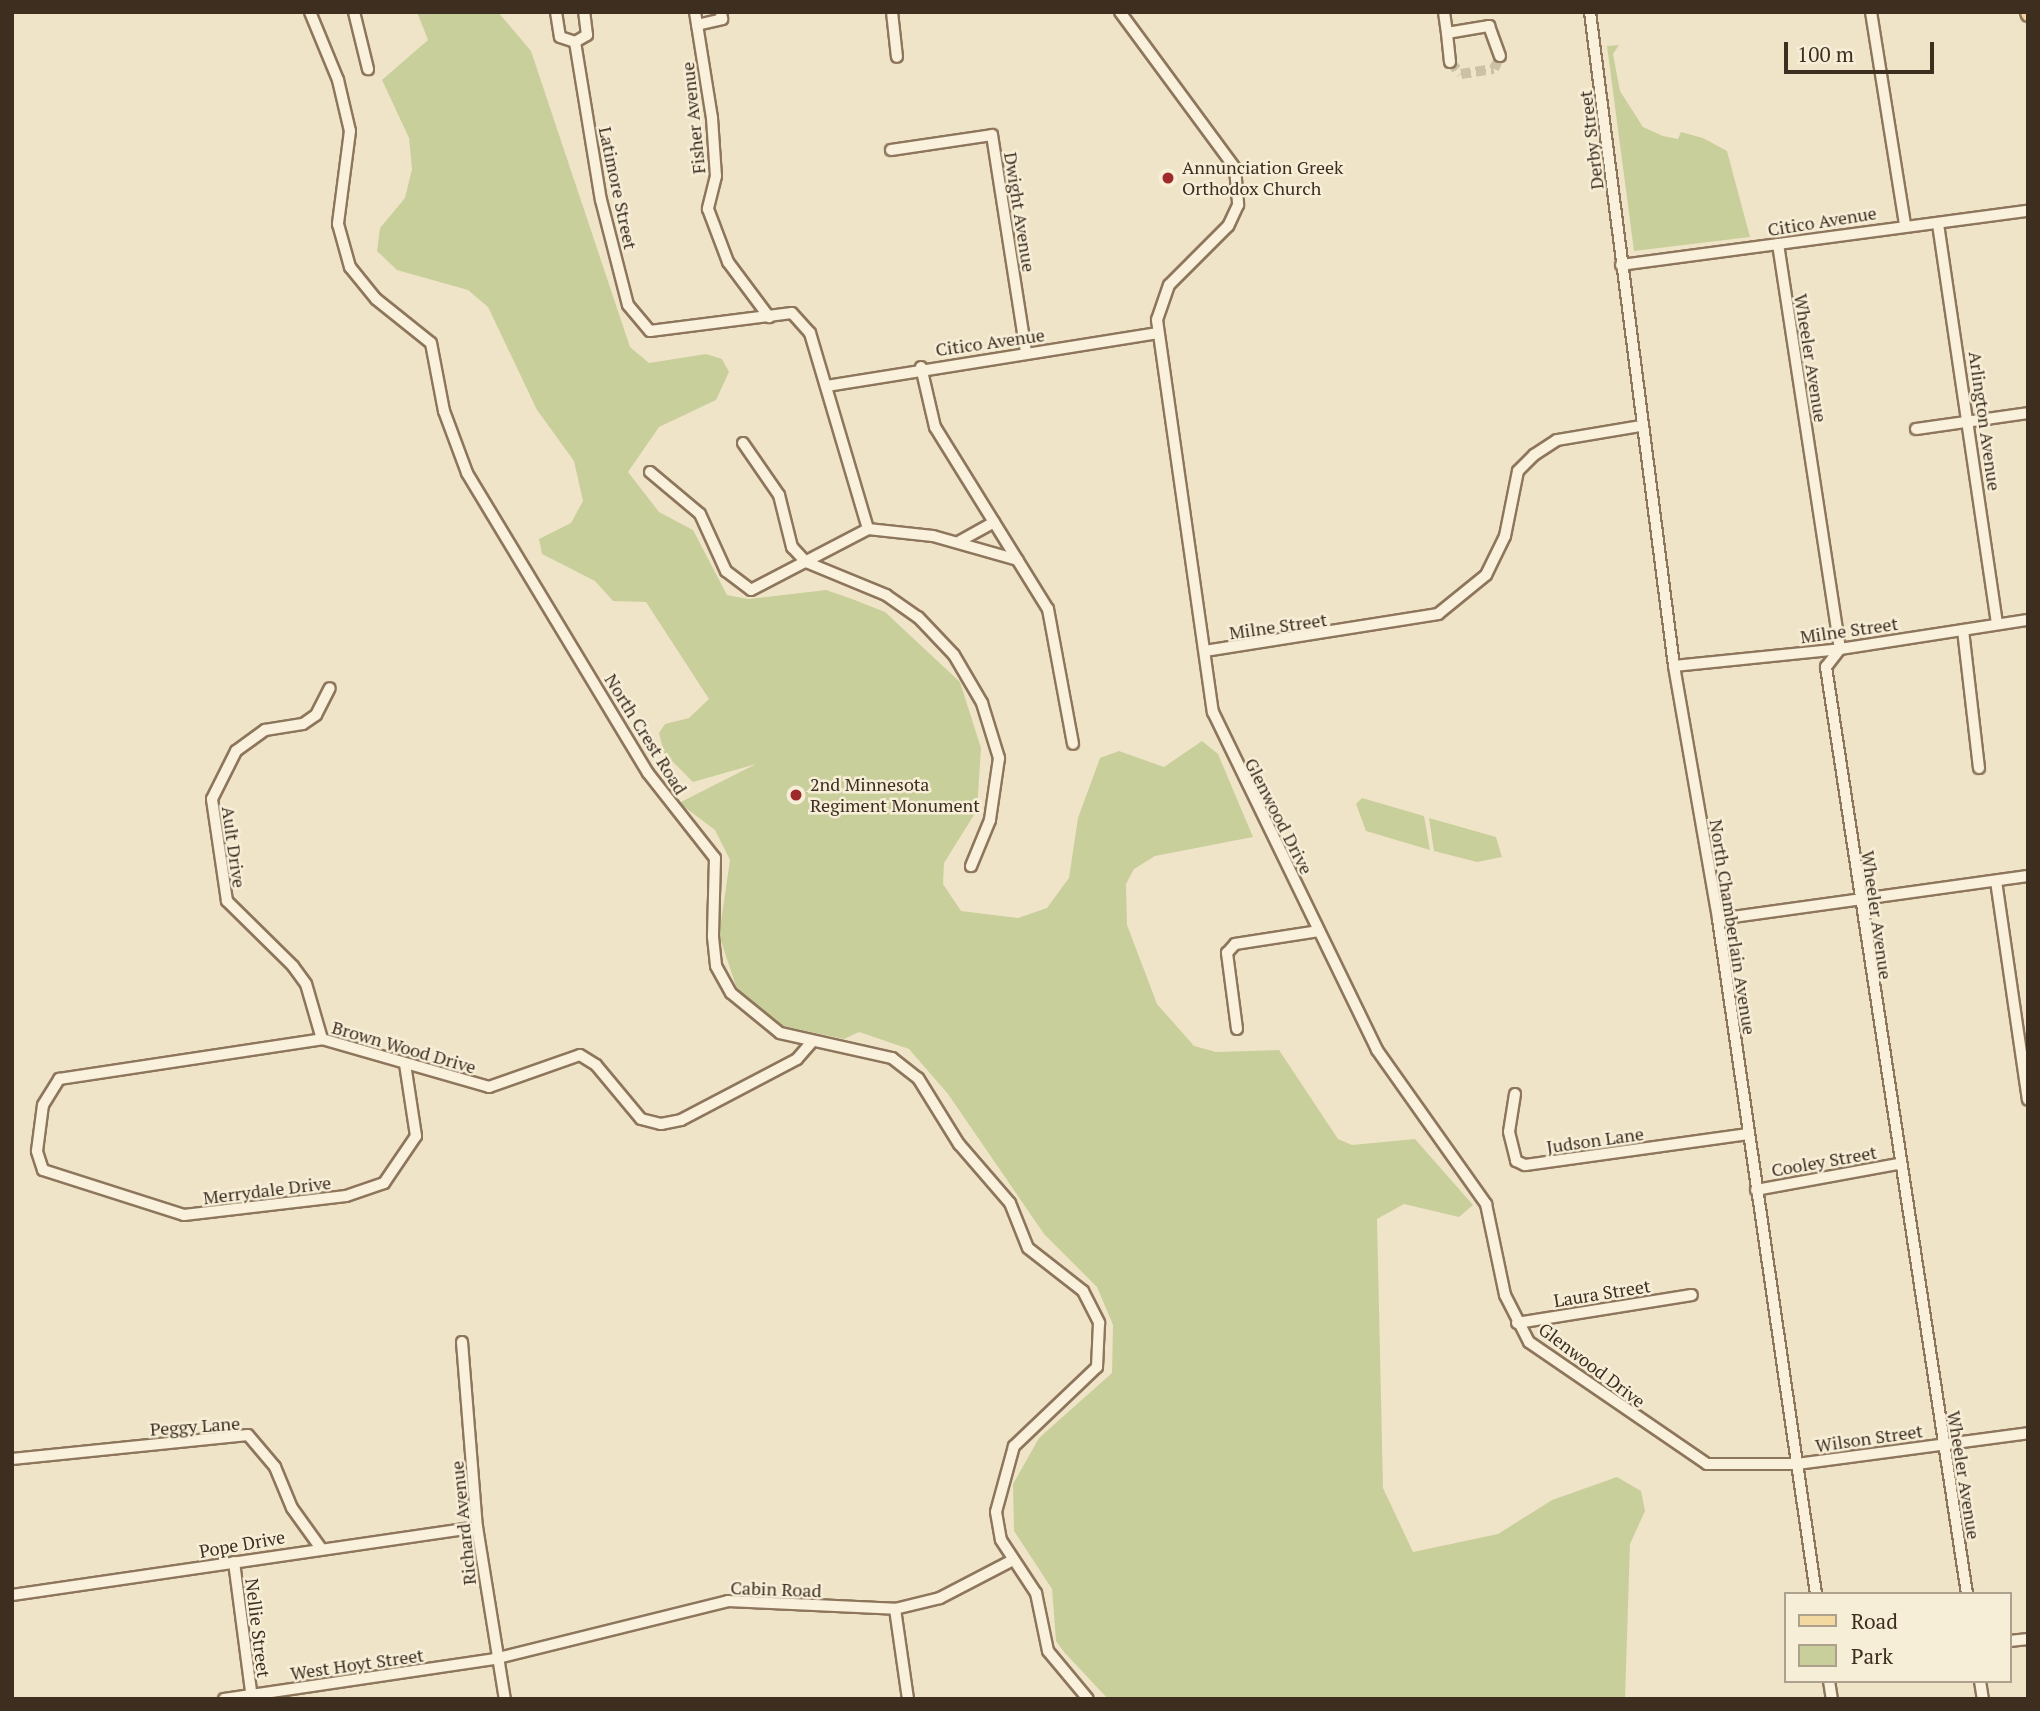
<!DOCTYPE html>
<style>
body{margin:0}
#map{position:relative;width:2040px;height:1711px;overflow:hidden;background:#f0e4c8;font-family:"PT Serif",serif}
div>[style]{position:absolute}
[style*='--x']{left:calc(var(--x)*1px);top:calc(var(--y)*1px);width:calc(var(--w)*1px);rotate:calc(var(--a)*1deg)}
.green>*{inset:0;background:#c9cf9b}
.minor-tunnel>*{height:10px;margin-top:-5px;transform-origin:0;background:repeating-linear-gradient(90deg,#ccc0a6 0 10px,transparent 0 15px)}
.roads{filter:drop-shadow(2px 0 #8d765c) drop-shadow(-2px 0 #8d765c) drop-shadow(0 2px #8d765c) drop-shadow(0 -2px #8d765c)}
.minor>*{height:10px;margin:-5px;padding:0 5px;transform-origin:5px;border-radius:5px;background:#faf1dc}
.major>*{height:12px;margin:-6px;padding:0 6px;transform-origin:6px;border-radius:6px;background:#f3d9a0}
.dots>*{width:19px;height:19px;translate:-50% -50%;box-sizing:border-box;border:4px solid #f7eed8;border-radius:50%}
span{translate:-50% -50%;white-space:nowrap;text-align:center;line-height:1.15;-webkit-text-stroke:5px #f7eed8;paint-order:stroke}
.street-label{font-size:18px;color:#3d2e20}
.poi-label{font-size:18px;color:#3d2e20}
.left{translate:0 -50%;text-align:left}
.frame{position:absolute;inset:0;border:14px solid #3d2e20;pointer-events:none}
.legend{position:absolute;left:1784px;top:1592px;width:228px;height:91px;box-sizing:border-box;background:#f7eed8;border:2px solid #ada18e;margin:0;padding:9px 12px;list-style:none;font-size:21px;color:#3d2e20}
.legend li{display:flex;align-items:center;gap:14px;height:35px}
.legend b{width:35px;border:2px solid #ada18e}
.scale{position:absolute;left:1784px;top:42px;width:150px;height:32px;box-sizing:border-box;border:4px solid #3d2e20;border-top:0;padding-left:9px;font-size:21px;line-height:24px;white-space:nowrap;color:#3d2e20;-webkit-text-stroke:5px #f7eed8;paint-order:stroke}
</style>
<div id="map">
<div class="green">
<div style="clip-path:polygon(417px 12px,498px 12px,531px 51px,630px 347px,649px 363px,706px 354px,722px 359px,729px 372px,716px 400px,659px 427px,628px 472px,659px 512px,693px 530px,727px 595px,748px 599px,826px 590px,852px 599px,885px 612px,960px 682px,981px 748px,977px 810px,944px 863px,943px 884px,961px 911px,1018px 918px,1047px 908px,1069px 878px,1078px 818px,1100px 758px,1119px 751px,1164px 767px,1202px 741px,1218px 754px,1253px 837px,1155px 856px,1134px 869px,1126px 884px,1127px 925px,1157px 1004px,1194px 1046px,1216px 1052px,1279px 1050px,1338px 1139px,1352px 1145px,1415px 1139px,1473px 1205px,1459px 1217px,1404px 1204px,1377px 1219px,1383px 1488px,1413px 1552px,1498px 1534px,1552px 1500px,1617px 1477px,1641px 1491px,1645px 1511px,1630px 1544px,1625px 1699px,1108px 1699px,1064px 1652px,1056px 1641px,1052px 1589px,1014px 1531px,1013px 1484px,1039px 1438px,1112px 1373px,1113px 1325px,1097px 1287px,1044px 1234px,948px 1094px,909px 1049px,859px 1032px,844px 1039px,783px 1026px,762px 1015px,736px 986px,719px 935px,730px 860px,715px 830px,679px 803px,756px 764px,693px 782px,664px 753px,659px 733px,665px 724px,689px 718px,709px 699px,646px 602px,613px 601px,595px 581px,542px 554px,539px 539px,571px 523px,583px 501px,574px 461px,537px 410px,488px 307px,468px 290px,397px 270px,377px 251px,380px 228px,405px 198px,412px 169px,409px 138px,382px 80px,428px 40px)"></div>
<div style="clip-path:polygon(1619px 45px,1613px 54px,1620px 91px,1643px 127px,1663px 136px,1678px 139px,1681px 132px,1703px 138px,1727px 151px,1750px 237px,1634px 251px,1607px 46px)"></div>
<div style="clip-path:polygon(1362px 798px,1424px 816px,1430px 850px,1366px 831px,1356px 804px)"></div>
<div style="clip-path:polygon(1429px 818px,1496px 837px,1502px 857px,1477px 862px,1434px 851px)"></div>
</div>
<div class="minor-tunnel">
<div style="--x:1450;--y:62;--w:16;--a:47"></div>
<div style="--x:1461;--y:74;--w:33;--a:-9"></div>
<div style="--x:1494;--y:69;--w:14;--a:-65"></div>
</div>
<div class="roads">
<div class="minor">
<div style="--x:310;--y:12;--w:74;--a:67.6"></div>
<div style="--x:338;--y:80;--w:52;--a:76.8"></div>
<div style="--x:350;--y:131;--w:94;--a:97.4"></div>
<div style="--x:338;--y:224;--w:45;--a:74.4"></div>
<div style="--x:350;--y:267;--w:41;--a:50.9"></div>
<div style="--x:376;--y:299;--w:70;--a:38.7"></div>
<div style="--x:431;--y:343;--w:69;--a:79.2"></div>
<div style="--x:444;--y:411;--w:66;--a:69.6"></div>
<div style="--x:467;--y:473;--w:350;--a:58.9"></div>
<div style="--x:648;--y:773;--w:108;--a:51.8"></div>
<div style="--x:715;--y:858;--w:79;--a:91.5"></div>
<div style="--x:713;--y:937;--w:29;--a:84"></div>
<div style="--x:716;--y:966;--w:31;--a:61"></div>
<div style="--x:731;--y:993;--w:63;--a:39.2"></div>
<div style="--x:780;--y:1033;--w:115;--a:12.6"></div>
<div style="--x:892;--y:1058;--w:33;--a:38"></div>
<div style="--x:918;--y:1078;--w:78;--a:58.2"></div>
<div style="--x:959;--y:1144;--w:78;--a:49.2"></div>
<div style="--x:1010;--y:1203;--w:48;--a:68.2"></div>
<div style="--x:1028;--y:1248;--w:70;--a:38"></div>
<div style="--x:1083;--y:1291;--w:36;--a:63"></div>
<div style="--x:1099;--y:1323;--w:44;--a:92.6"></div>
<div style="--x:1097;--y:1367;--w:115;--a:136.4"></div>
<div style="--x:1014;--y:1446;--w:68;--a:105.3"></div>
<div style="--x:996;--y:1512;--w:28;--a:80"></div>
<div style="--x:1001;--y:1540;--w:64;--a:56.6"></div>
<div style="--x:1036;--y:1593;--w:59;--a:78.3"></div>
<div style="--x:1048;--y:1651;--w:62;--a:50.2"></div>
<div style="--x:354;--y:12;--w:59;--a:76.2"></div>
<div style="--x:556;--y:12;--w:25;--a:81"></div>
<div style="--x:560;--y:37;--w:16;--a:18"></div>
<div style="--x:575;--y:42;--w:14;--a:-30"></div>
<div style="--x:587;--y:35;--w:23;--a:-97"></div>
<div style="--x:695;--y:12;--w:107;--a:80.9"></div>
<div style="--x:712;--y:118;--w:58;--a:86.1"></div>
<div style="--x:716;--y:176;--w:34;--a:104"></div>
<div style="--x:708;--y:209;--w:57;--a:69.3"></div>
<div style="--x:728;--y:262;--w:69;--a:53.3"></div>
<div style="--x:892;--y:12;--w:45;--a:83.7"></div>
<div style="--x:1120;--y:12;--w:194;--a:53.6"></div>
<div style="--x:1235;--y:168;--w:37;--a:85"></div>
<div style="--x:1238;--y:205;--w:23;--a:115"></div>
<div style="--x:1228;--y:226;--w:83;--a:135"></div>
<div style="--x:1169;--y:285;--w:37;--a:109"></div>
<div style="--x:1157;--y:320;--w:396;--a:81.9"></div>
<div style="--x:1213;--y:712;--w:376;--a:64.1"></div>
<div style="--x:1377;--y:1050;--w:189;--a:54.7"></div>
<div style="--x:1486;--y:1204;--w:93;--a:78.2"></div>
<div style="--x:1505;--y:1295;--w:53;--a:62.9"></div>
<div style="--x:1529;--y:1342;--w:216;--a:34.4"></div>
<div style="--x:1707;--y:1464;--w:90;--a:0"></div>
<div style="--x:1797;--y:1464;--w:233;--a:-7.6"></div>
<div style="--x:1444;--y:12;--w:21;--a:82"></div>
<div style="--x:1590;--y:12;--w:659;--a:82.68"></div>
<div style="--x:1674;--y:666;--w:257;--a:80.1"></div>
<div style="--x:1718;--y:919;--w:682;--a:81.74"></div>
<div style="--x:1871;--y:12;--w:216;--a:80.9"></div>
<div style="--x:697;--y:25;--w:26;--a:-13"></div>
<div style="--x:722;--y:19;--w:7;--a:-98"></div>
<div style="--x:575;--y:42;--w:160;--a:80.7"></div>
<div style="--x:601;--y:200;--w:108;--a:75.6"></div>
<div style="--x:628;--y:305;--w:34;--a:50"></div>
<div style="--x:650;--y:331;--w:143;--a:-7.2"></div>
<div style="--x:792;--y:313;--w:27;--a:48"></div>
<div style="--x:810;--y:333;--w:204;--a:73.5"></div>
<div style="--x:1450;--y:62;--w:29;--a:-96"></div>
<div style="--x:1447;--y:33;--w:43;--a:-9.5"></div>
<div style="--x:1489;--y:26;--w:32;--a:70"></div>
<div style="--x:891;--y:150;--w:102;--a:-8.4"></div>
<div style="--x:992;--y:135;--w:221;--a:81.1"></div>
<div style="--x:1938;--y:224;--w:404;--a:81.6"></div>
<div style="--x:1778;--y:244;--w:410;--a:81.3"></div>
<div style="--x:1840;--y:649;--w:23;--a:128"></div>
<div style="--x:1826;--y:667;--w:938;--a:81.35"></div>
<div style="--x:1621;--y:265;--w:411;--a:-7.6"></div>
<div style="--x:921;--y:367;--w:62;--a:76.9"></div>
<div style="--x:935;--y:427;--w:214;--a:58.2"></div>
<div style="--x:1048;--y:609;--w:137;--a:79.5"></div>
<div style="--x:827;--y:386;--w:335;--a:-9.1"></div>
<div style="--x:1916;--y:429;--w:113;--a:-8.1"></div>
<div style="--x:743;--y:443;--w:63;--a:55.3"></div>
<div style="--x:779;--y:495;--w:54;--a:76"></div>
<div style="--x:792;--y:547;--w:21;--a:47"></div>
<div style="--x:806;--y:562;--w:87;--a:22.4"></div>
<div style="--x:886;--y:595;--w:39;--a:35"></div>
<div style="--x:918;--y:617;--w:52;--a:46.5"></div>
<div style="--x:954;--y:655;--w:56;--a:59.7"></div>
<div style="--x:982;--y:703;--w:58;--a:72.8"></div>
<div style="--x:999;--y:758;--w:63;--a:98.3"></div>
<div style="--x:990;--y:820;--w:50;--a:112.4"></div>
<div style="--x:650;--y:472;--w:65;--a:40"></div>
<div style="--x:700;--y:514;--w:63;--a:65.5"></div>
<div style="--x:726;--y:571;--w:31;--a:37"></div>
<div style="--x:751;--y:590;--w:132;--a:-27.5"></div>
<div style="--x:868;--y:529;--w:65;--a:6.1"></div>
<div style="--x:933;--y:536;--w:88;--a:15.8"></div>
<div style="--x:960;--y:541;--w:39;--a:-29"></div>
<div style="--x:1963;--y:630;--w:139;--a:83.4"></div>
<div style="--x:1205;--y:651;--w:236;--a:-9"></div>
<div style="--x:1438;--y:614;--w:62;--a:-39.1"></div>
<div style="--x:1486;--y:575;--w:43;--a:-64"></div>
<div style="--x:1505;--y:536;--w:66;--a:-78.7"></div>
<div style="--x:1518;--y:471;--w:23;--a:-45"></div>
<div style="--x:1534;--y:455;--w:27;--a:-33"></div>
<div style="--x:1557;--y:440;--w:85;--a:-9.5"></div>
<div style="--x:1674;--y:666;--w:167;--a:-5.8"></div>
<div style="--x:1840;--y:649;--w:190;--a:-8.8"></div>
<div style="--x:1996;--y:881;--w:221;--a:81.7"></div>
<div style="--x:1718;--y:919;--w:313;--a:-7.9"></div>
<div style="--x:1237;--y:1029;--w:77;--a:-97.5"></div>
<div style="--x:1227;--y:953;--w:12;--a:-48"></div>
<div style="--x:1235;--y:944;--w:85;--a:-8.8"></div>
<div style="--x:322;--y:1039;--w:57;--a:-106.2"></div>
<div style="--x:306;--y:984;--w:22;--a:-126"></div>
<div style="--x:293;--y:966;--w:93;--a:-135.4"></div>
<div style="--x:227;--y:901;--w:103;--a:-98.4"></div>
<div style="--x:212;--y:799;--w:54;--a:-63.4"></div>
<div style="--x:236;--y:751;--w:36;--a:-36"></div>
<div style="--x:265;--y:730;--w:38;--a:-9"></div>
<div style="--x:303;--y:724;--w:16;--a:-35"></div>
<div style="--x:316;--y:715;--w:30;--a:-63"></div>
<div style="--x:405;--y:1064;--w:73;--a:81.3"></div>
<div style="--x:416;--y:1136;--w:57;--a:124.2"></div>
<div style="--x:384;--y:1183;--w:40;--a:161.1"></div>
<div style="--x:346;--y:1196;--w:163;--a:173.3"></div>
<div style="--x:184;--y:1215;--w:148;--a:-162.3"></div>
<div style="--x:43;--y:1170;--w:20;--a:-108"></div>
<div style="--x:37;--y:1151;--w:46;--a:-82.6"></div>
<div style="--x:43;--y:1105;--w:31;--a:-58"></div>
<div style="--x:59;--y:1079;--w:266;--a:-8.6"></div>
<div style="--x:322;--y:1039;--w:174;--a:16"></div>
<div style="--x:489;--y:1087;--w:96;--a:-19.4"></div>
<div style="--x:580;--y:1055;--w:19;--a:32"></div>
<div style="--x:596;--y:1065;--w:70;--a:50.2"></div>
<div style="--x:641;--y:1119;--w:21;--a:14"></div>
<div style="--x:661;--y:1124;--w:20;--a:-11"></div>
<div style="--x:681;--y:1120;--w:131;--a:-27.7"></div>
<div style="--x:797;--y:1059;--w:23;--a:-49"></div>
<div style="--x:1515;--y:1094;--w:38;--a:99"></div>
<div style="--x:1509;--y:1132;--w:30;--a:76"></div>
<div style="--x:1516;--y:1161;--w:10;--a:24"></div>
<div style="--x:1525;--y:1165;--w:224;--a:-7.9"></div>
<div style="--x:1756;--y:1190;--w:144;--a:-10.4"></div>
<div style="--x:1517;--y:1323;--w:177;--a:-9.1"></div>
<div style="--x:462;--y:1342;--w:186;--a:85.4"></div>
<div style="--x:477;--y:1527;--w:174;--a:80.8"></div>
<div style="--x:12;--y:1459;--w:237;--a:-5.8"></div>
<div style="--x:248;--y:1435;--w:42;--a:49.8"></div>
<div style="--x:275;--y:1467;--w:44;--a:67.5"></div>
<div style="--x:292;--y:1508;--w:48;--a:54.3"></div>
<div style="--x:234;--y:1562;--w:138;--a:82.5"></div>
<div style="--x:12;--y:1595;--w:470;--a:-8.3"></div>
<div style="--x:895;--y:1609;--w:91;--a:81.8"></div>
<div style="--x:2010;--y:1641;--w:18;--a:-6"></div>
<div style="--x:1829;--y:1681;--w:18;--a:81"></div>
<div style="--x:1980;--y:1681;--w:18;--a:81"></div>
<div style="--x:224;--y:1699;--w:273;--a:-8.4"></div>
<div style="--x:494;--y:1659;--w:241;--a:-13.9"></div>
<div style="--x:728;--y:1601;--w:167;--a:2.7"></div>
<div style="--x:895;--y:1609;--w:46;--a:-13.7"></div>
<div style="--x:940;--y:1598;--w:80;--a:-27.5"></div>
</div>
<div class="major">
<div style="--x:2027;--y:12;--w:3;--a:72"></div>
</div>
</div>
<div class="dots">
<div style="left:1168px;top:178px;background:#9e2a2b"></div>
<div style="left:796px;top:795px;background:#9e2a2b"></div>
</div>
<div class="street-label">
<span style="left:693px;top:118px;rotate:-96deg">Fisher Avenue</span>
<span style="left:1591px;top:140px;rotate:-97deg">Derby Street</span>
<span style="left:618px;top:188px;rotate:78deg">Latimore Street</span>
<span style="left:1020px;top:212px;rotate:81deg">Dwight Avenue</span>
<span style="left:1822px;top:221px;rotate:-9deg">Citico Avenue</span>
<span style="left:990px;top:342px;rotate:-8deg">Citico Avenue</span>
<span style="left:1811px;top:358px;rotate:81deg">Wheeler Avenue</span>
<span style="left:1985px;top:421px;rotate:82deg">Arlington Avenue</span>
<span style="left:1278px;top:626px;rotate:-8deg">Milne Street</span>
<span style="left:1849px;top:630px;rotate:-8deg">Milne Street</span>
<span style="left:646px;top:734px;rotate:58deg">North Crest Road</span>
<span style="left:1279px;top:816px;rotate:63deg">Glenwood Drive</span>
<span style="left:234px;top:847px;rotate:82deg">Ault Drive</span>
<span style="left:1877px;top:915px;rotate:82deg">Wheeler Avenue</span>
<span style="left:1733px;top:927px;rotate:81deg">North Chamberlain Avenue</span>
<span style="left:404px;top:1047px;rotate:16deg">Brown Wood Drive</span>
<span style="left:1595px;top:1140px;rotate:-8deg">Judson Lane</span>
<span style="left:1824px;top:1161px;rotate:-10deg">Cooley Street</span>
<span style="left:267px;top:1190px;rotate:-7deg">Merrydale Drive</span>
<span style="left:1602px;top:1293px;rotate:-9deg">Laura Street</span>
<span style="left:1592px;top:1365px;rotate:37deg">Glenwood Drive</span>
<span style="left:195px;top:1426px;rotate:-4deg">Peggy Lane</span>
<span style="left:1869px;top:1438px;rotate:-8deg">Wilson Street</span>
<span style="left:1964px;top:1475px;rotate:81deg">Wheeler Avenue</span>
<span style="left:463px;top:1523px;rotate:-96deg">Richard Avenue</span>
<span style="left:242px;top:1544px;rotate:-10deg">Pope Drive</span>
<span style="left:776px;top:1589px;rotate:2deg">Cabin Road</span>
<span style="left:258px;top:1628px;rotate:83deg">Nellie Street</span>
<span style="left:357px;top:1664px;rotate:-8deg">West Hoyt Street</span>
</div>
<div class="poi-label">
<span class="left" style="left:1182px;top:178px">Annunciation Greek<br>Orthodox Church</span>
<span class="left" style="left:810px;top:795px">2nd Minnesota<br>Regiment Monument</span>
</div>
<div class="frame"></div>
<ul class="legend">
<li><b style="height:9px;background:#f3d9a0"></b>Road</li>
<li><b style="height:19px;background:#c9cf9b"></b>Park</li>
</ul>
<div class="scale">100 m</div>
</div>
